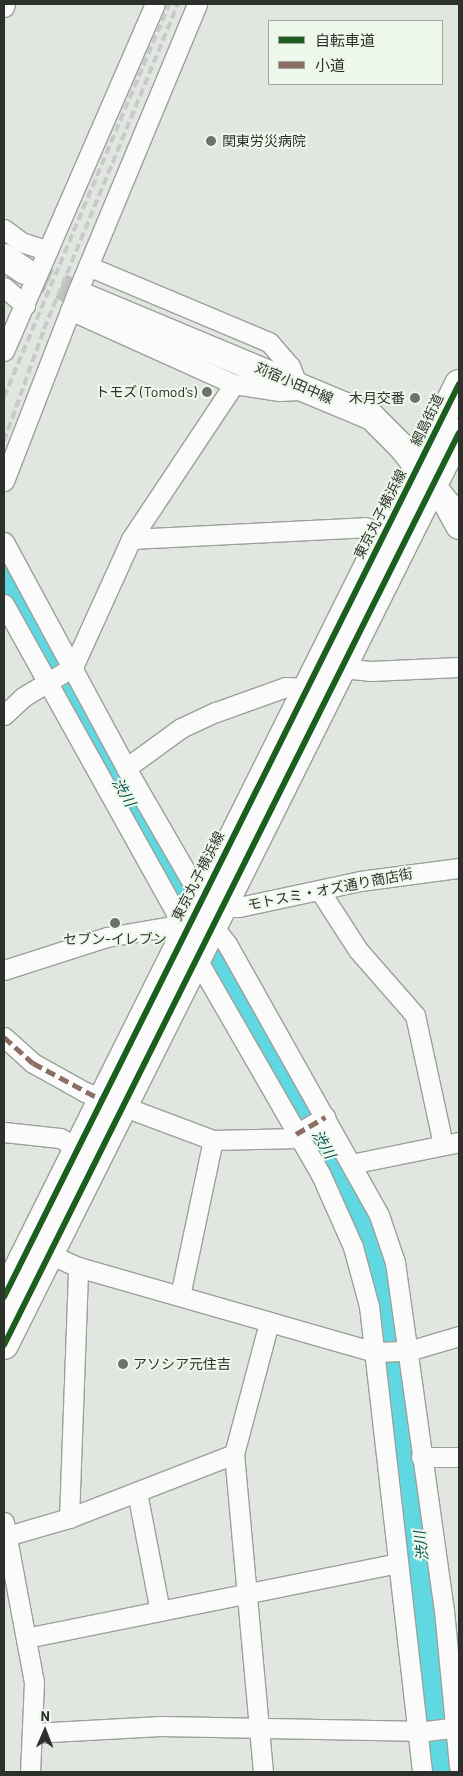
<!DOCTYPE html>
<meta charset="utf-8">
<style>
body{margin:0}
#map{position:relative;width:463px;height:1776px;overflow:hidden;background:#e1e7e0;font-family:Barlow,"Noto Sans JP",sans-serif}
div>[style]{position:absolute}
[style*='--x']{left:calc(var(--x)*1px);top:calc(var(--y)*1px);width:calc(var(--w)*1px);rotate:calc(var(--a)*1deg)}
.river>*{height:29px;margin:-14.5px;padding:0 14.5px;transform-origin:14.5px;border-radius:14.5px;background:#60d8e1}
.secondary-tunnel>*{height:26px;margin-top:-13px;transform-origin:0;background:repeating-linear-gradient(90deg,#bdc3bc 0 26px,transparent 0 39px)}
.roads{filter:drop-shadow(1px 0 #9ca09b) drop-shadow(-1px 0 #9ca09b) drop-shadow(0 1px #9ca09b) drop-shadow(0 -1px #9ca09b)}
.street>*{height:19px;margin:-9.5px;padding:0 9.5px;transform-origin:9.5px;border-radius:9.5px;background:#fafbfa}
.secondary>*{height:26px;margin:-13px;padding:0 13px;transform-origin:13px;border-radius:13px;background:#fafbfa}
.primary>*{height:28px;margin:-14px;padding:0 14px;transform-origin:14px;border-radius:14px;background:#fafbfa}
.rail>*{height:4px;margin-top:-2px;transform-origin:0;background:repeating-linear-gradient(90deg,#c8c9c8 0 8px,transparent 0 12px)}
.quiet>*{height:5px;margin-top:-2.5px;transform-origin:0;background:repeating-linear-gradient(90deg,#8d6e63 0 10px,transparent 0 15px)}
.cycleway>*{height:6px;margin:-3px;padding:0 3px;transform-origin:3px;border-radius:3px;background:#1b5e20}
.dots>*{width:14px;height:14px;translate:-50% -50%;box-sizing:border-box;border:2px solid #edf8ea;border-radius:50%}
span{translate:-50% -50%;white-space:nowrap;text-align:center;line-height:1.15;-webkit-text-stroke:4px #edf8ea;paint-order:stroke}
.poi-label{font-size:14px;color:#2d312c}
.left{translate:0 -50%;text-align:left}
.right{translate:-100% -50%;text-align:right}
.street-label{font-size:14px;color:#2d312c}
.water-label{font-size:15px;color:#054c53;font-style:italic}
.frame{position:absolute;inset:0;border:5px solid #2d312c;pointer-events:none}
.legend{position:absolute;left:268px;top:20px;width:175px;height:65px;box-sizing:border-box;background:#edf8ea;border:1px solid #a0a89e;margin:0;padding:6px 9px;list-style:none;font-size:15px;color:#2d312c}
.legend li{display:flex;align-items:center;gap:10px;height:25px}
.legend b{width:25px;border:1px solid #a0a89e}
.north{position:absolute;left:20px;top:1706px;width:50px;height:50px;-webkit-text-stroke:4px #edf8ea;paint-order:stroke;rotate:1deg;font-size:14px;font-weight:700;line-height:20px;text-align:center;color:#2d312c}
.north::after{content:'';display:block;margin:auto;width:18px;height:22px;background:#2d312c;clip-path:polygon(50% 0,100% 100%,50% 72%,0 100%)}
</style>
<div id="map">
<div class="river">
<div style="--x:4;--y:580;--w:707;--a:60.43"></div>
<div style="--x:353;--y:1195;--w:69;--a:70.5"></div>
<div style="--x:376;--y:1260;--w:145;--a:81.3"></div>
<div style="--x:398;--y:1403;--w:63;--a:85.5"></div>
<div style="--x:403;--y:1466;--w:15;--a:48"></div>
<div style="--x:413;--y:1477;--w:115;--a:83.5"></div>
<div style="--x:426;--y:1591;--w:18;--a:109"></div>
<div style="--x:420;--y:1608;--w:165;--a:82.7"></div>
</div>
<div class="secondary-tunnel">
<div style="--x:25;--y:271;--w:65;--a:23.4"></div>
</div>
<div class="roads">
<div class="street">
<div style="--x:4;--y:7;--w:3;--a:-72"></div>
<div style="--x:4;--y:229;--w:21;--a:37"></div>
<div style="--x:21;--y:242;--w:28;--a:18"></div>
<div style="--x:88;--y:266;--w:196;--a:22.8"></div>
<div style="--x:269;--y:342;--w:32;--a:49"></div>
<div style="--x:290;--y:366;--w:18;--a:68"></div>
<div style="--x:4;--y:287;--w:28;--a:41"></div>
<div style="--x:70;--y:310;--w:180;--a:24.3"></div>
<div style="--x:234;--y:384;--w:46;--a:8.8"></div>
<div style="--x:279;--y:391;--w:20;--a:-3"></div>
<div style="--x:4;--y:351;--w:378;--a:-66.5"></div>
<div style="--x:4;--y:481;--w:199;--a:-68.8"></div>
<div style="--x:76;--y:295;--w:315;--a:-67.4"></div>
<div style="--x:131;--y:539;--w:234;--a:-2.9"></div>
<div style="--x:365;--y:527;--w:32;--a:18"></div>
<div style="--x:4;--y:542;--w:257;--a:61.6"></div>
<div style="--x:126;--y:768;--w:136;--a:60"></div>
<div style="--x:194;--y:886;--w:21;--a:79"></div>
<div style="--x:198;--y:907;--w:47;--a:51.9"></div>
<div style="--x:227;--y:944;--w:311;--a:60.7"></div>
<div style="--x:379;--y:1215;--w:50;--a:71.2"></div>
<div style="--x:395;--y:1262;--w:351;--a:82"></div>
<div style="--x:444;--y:1610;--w:158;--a:84.5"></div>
<div style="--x:4;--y:604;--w:351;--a:60.9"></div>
<div style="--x:175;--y:911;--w:25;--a:72"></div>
<div style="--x:183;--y:935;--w:277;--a:60.1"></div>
<div style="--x:321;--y:1175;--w:79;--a:66"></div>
<div style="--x:353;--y:1247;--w:61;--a:74.8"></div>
<div style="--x:369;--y:1306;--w:469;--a:83.5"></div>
<div style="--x:342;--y:668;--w:28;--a:6"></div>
<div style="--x:370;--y:671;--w:89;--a:-2.6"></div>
<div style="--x:4;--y:715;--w:26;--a:-43"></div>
<div style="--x:23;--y:697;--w:58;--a:-31"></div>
<div style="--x:73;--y:667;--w:141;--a:-65.6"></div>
<div style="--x:131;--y:539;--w:186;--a:-56.4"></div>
<div style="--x:126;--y:768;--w:68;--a:-36"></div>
<div style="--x:181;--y:728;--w:38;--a:-25"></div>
<div style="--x:216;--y:712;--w:74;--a:-19.7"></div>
<div style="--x:286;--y:687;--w:22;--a:3"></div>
<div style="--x:308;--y:688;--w:10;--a:29"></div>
<div style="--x:320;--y:891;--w:70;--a:57.2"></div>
<div style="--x:358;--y:950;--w:86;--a:48.8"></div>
<div style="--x:415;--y:1015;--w:133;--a:77.8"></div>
<div style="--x:212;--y:907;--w:27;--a:0"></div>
<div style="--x:239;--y:907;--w:124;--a:-12.1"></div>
<div style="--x:360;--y:881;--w:100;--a:-7.5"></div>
<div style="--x:4;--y:970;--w:108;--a:-17.8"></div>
<div style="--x:107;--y:937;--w:73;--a:-9.5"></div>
<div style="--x:179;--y:925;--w:12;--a:-42"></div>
<div style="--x:4;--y:1037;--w:39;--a:42"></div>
<div style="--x:33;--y:1063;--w:60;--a:29.1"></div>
<div style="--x:85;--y:1092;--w:137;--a:20.6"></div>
<div style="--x:213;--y:1140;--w:85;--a:-1.3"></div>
<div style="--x:4;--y:1132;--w:56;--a:6.1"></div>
<div style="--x:60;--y:1138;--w:32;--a:30"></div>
<div style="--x:296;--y:1134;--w:34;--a:-30"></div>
<div style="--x:351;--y:1164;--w:110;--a:-11.5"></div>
<div style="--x:40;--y:1250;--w:42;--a:24.1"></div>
<div style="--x:78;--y:1267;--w:309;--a:16"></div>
<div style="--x:375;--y:1352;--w:33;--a:-2"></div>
<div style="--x:408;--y:1351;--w:53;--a:-16.4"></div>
<div style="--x:180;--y:1296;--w:159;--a:-78.1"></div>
<div style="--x:421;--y:1457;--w:38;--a:0"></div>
<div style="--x:137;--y:1492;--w:121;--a:79.1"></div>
<div style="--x:69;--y:1518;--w:251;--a:-87.9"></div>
<div style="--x:4;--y:1522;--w:163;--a:79.4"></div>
<div style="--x:34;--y:1682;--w:90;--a:92.5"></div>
<div style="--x:7;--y:1536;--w:65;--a:-16.2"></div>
<div style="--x:69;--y:1518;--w:177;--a:-21.2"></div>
<div style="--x:26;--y:1638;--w:379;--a:-11.4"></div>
<div style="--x:32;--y:1733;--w:129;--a:-3.1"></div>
<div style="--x:161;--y:1726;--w:265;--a:1.1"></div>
<div style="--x:426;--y:1731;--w:33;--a:-7"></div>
<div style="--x:263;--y:1772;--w:319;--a:-95.2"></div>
<div style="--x:234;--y:1454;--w:137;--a:-75.1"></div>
</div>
<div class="secondary">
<div style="--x:4;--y:257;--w:25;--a:34"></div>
<div style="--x:85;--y:297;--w:311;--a:22.7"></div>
<div style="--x:372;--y:417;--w:41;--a:45"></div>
<div style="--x:401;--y:446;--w:74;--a:51.6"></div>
<div style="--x:447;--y:504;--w:25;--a:61"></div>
</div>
<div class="primary">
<div style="--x:4;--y:1297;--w:1020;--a:-63.51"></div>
<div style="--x:4;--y:1345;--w:1019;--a:-63.49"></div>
</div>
</div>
<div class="rail">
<div style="--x:4;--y:397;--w:426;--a:-67.2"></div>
<div style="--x:4;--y:441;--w:119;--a:-70.3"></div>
<div style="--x:44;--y:329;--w:352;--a:-67.6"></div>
</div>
<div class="quiet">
<div style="--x:4;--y:1037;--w:39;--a:42"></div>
<div style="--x:33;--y:1063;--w:78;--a:28.2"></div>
<div style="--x:296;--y:1134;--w:34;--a:-30"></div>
</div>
<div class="cycleway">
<div style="--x:4;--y:1297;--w:1020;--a:-63.51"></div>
<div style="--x:4;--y:1345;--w:1019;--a:-63.49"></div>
</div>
<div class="dots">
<div style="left:211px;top:141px;background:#6c716b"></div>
<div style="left:207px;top:392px;background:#6c716b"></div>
<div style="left:415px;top:398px;background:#6c716b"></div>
<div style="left:115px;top:923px;background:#6c716b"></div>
<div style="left:123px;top:1364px;background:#6c716b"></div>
</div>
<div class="poi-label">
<span class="left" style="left:222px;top:141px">関東労災病院</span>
<span class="right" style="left:197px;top:392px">トモズ (Tomod's)</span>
<span class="right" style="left:405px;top:398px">木月交番</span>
<span style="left:115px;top:939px">セブン-イレブン</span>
<span class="left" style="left:133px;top:1364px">アソシア元住吉</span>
</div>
<div class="street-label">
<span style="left:294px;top:383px;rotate:23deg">苅宿小田中線</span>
<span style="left:427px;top:420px;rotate:-64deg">綱島街道</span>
<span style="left:380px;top:514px;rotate:-63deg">東京丸子横浜線</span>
<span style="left:198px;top:876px;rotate:-63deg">東京丸子横浜線</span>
<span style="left:330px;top:889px;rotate:-11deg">モトスミ・オズ通り商店街</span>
</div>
<div class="water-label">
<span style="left:124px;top:792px;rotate:60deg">渋川</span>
<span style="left:324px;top:1144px;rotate:60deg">渋川</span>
<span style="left:421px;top:1546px;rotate:-96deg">渋川</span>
</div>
<div class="frame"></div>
<ul class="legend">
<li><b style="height:6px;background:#1b5e20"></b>自転車道</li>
<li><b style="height:6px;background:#8d6e63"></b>小道</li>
</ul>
<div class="north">N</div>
</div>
